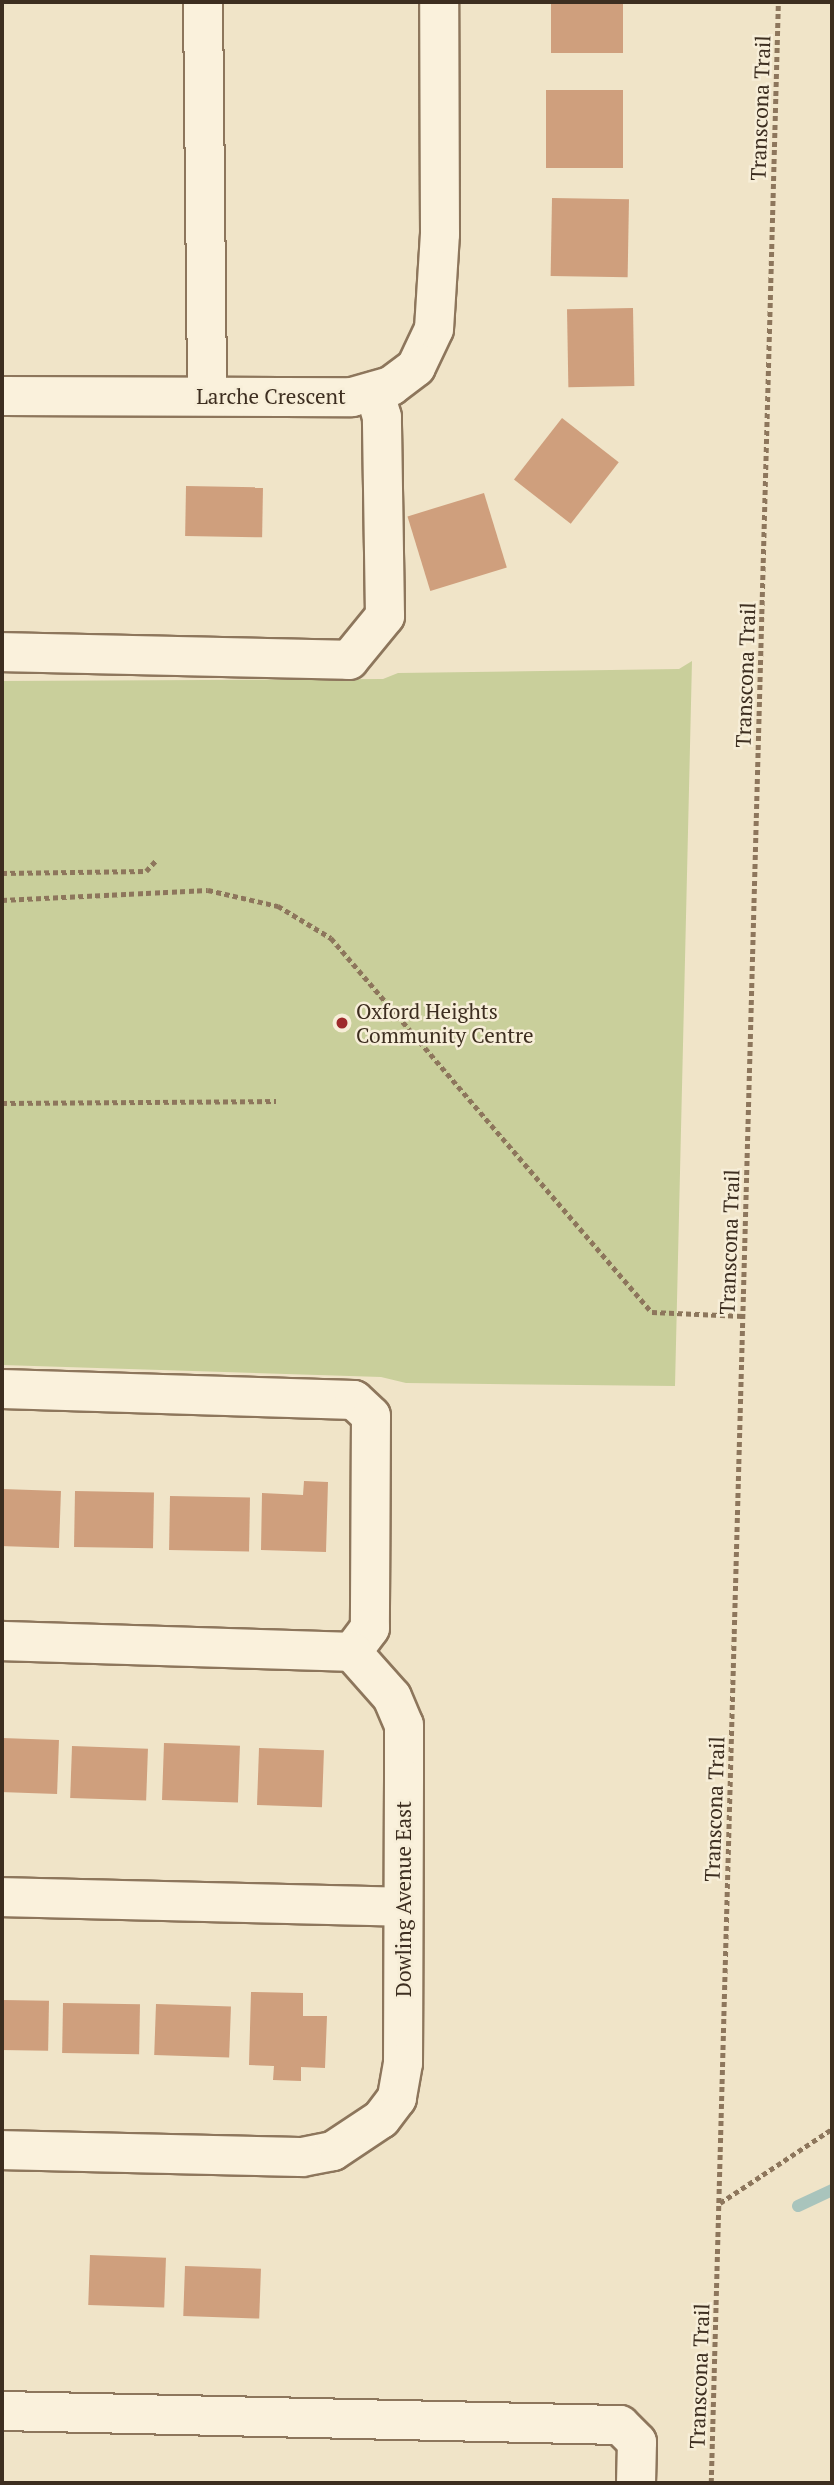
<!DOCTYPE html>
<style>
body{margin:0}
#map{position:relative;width:834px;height:2485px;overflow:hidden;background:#f0e4c8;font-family:"PT Serif",serif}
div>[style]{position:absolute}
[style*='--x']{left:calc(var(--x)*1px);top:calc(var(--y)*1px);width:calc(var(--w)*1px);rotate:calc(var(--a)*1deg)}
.green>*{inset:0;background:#c9cf9b}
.stream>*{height:12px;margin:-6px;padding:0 6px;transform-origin:6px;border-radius:6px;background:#a9c4bc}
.building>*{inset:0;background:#cf9f7d;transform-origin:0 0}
.path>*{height:4.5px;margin-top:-2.25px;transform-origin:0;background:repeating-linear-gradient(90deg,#8d765c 0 5px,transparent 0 8.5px)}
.roads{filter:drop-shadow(2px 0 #8d765c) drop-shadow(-2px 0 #8d765c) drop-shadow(0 2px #8d765c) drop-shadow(0 -2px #8d765c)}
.minor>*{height:38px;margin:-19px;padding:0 19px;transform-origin:19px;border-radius:19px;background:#faf1dc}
.dots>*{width:19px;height:19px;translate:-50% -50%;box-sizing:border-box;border:4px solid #f7eed8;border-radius:50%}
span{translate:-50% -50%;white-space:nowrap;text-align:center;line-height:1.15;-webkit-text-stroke:5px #f7eed8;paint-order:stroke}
.street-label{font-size:21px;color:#3d2e20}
.poi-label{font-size:21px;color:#3d2e20}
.left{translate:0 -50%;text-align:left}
.frame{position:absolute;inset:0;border:4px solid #3d2e20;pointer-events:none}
</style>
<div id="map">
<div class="green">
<div style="clip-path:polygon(692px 661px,675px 1386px,406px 1383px,381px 1377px,2px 1365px,2px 681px,383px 679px,398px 673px,679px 669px)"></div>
</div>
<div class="stream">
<div style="--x:798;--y:2206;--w:38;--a:-25"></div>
</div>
<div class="building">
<div style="left:551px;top:2px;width:72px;height:51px"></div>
<div style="left:546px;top:90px;width:77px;height:78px"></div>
<div style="left:552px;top:198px;width:77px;height:78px;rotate:1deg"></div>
<div style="left:633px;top:308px;width:78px;height:66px;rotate:89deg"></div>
<div style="left:562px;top:418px;width:72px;height:78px;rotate:38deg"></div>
<div style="left:186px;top:486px;width:77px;height:50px;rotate:1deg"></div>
<div style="left:484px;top:493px;width:78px;height:80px;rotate:73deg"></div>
<div style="clip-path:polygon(304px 1481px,328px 1482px,326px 1552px,261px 1550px,262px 1493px,303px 1495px)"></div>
<div style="left:2px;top:1489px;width:59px;height:57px;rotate:2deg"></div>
<div style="left:75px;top:1491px;width:79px;height:56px;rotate:1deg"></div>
<div style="left:170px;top:1496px;width:80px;height:54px;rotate:1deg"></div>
<div style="left:2px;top:1738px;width:57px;height:54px;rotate:2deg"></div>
<div style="left:164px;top:1743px;width:76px;height:57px;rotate:2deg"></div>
<div style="left:72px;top:1746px;width:76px;height:52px;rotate:2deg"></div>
<div style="left:259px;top:1748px;width:65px;height:57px;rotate:2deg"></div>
<div style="clip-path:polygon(251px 1992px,303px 1993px,303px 2016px,327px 2016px,325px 2068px,301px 2067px,301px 2081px,273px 2080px,274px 2066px,249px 2065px)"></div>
<div style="left:2px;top:2000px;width:47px;height:50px;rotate:1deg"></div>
<div style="left:63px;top:2003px;width:77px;height:50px;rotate:1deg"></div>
<div style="left:156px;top:2004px;width:75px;height:51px;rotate:2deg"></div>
<div style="left:90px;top:2255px;width:76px;height:50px;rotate:2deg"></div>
<div style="left:185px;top:2266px;width:76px;height:50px;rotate:2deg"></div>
</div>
<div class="path">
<div style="--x:2;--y:873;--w:144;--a:-0.8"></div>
<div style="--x:146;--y:871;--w:16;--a:-47"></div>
<div style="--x:2;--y:900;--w:206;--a:-2.8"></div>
<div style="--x:208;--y:890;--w:72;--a:12.9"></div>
<div style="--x:278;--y:906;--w:62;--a:31.1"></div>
<div style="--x:331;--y:938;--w:493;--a:49.4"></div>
<div style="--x:652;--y:1312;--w:91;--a:2.5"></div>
<div style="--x:2;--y:1103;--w:274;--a:-0.4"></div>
<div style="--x:720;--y:2203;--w:134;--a:-33.5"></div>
<div style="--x:711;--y:2483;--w:2482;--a:-88.45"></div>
</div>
<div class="roads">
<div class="minor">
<div style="--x:203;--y:2;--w:394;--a:89.4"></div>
<div style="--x:2;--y:396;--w:350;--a:0.2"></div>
<div style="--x:352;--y:397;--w:41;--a:-15.8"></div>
<div style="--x:391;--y:386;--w:31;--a:-37"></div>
<div style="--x:416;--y:367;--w:42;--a:-64.7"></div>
<div style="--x:434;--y:329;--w:95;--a:-86.4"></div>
<div style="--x:440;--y:234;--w:232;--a:-90.2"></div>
<div style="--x:2;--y:652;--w:347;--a:1.3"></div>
<div style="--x:349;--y:660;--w:57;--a:-50.7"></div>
<div style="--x:385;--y:616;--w:199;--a:-90.9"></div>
<div style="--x:382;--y:417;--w:27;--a:-107"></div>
<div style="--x:2;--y:1389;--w:352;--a:1.8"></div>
<div style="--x:354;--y:1400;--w:23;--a:43"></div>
<div style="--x:371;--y:1416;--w:212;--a:90.3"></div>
<div style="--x:370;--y:1628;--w:30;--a:127"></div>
<div style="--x:2;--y:1641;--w:350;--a:1.8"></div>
<div style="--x:352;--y:1652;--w:60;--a:48.4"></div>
<div style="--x:392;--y:1697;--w:30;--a:67"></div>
<div style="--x:404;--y:1725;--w:54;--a:90"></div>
<div style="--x:404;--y:1779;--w:284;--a:90.2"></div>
<div style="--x:403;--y:2063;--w:36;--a:100"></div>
<div style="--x:397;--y:2098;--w:26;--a:127"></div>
<div style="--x:381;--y:2119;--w:58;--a:146.3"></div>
<div style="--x:333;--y:2151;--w:32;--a:169"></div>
<div style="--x:302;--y:2157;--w:300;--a:-178.7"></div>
<div style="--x:2;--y:1897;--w:401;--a:1.4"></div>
<div style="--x:2;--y:2411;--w:618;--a:1.3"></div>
<div style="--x:620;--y:2425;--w:24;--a:45"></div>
<div style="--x:637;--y:2442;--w:41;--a:91.4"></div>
</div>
</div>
<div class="dots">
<div style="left:342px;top:1023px;background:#9e2a2b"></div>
</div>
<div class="street-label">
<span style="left:760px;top:108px;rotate:-88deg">Transcona Trail</span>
<span style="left:271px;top:396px">Larche Crescent</span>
<span style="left:745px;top:675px;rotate:-88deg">Transcona Trail</span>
<span style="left:729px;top:1242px;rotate:-88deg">Transcona Trail</span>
<span style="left:714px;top:1809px;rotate:-88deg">Transcona Trail</span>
<span style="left:403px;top:1899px;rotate:-90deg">Dowling Avenue East</span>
<span style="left:699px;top:2376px;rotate:-88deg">Transcona Trail</span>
</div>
<div class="poi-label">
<span class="left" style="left:356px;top:1023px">Oxford Heights<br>Community Centre</span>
</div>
<div class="frame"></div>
</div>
